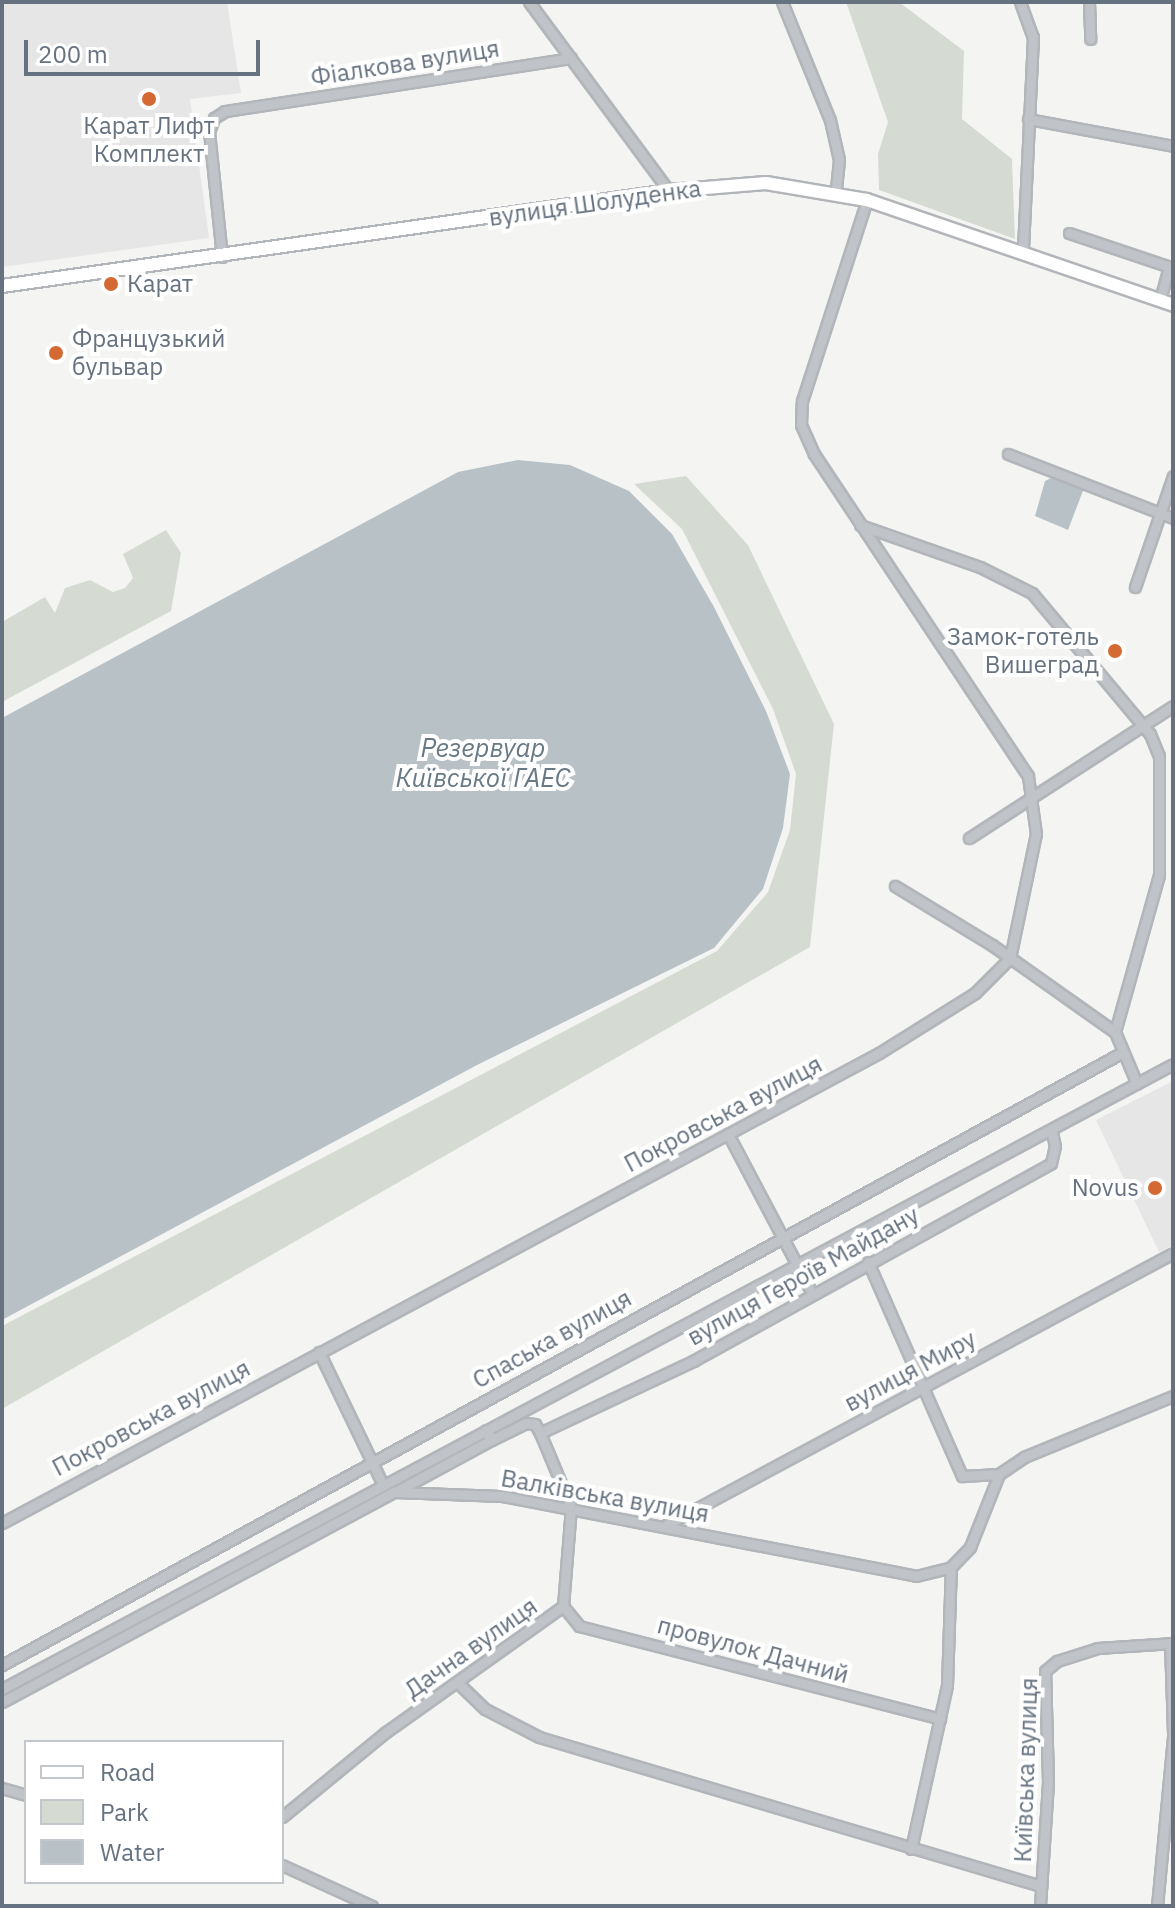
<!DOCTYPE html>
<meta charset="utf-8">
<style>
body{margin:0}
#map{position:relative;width:1175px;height:1908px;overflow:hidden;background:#f4f5f2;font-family:"IBM Plex Sans",sans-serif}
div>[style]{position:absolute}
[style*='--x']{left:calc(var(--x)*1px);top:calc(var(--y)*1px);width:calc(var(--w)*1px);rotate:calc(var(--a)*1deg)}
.built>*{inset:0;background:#e5e6e5}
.green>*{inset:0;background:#d5dbd3}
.water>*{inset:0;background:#b8c1c6}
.roads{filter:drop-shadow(2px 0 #b2b5b9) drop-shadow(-2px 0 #b2b5b9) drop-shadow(0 2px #b2b5b9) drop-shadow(0 -2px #b2b5b9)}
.minor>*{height:9px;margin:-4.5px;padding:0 4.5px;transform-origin:4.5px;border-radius:4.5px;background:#c0c3c7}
.major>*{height:12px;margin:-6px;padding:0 6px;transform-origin:6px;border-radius:6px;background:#fff}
.dots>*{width:22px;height:22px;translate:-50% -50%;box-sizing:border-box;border:4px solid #fff;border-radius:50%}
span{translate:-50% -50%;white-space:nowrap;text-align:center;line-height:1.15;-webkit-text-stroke:8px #fff;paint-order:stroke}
.street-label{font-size:24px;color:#667280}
.poi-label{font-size:24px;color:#667280}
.left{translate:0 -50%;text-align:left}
.right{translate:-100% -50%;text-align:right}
.water-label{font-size:26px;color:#677984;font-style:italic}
.frame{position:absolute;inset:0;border:4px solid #667280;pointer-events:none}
.legend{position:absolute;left:24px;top:1740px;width:260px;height:144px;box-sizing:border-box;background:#fff;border:2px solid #c2c7cc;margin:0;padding:10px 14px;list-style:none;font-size:24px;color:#667280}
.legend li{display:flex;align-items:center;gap:16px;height:40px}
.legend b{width:40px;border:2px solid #c2c7cc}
.scale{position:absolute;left:24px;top:40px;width:236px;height:36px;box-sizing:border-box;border:4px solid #667280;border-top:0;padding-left:10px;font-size:24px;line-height:28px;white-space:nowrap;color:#667280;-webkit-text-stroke:6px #fff;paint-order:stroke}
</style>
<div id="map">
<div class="built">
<div style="clip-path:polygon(2px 2px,227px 2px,241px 93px,190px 99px,209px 238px,2px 267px)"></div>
<div style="clip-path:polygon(1173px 1081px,1173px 1245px,1159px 1252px,1096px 1120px)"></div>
</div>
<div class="green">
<div style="clip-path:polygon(846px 2px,899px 2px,964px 51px,962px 119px,1012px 159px,1015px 239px,879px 190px,878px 154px,888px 122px)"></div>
<div style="clip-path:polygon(686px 476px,748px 545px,834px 724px,810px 947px,2px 1409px,2px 1326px,717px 951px,768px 892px,790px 830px,796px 774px,773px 709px,682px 529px,634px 484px)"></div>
<div style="clip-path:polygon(166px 530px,181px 553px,171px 611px,2px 702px,2px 622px,45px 597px,55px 613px,65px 588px,90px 580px,113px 592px,125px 588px,133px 578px,123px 554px)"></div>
</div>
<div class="water">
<div style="clip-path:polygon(518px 460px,570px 465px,629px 491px,672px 534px,714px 607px,766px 711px,790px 774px,783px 828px,763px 889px,714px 948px,477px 1065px,2px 1320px,2px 718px,458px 472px)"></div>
<div style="clip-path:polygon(1053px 477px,1084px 488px,1068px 530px,1035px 516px,1045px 481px)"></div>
</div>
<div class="roads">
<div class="minor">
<div style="--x:529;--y:2;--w:235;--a:53.5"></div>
<div style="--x:782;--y:2;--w:127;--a:67.9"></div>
<div style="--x:830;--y:120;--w:41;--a:77.3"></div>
<div style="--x:839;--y:160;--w:31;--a:96"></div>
<div style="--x:1020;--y:2;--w:37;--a:70"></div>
<div style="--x:1033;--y:37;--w:216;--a:92.7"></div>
<div style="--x:1089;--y:2;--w:37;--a:88"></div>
<div style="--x:1028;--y:119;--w:147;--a:10.5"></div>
<div style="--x:1069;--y:233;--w:110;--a:18.6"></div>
<div style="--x:222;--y:257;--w:126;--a:-95.9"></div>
<div style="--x:209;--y:132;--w:15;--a:-70"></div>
<div style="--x:214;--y:118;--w:13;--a:-32"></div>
<div style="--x:225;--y:111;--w:350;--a:-8.7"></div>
<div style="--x:1160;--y:300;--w:35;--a:-75"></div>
<div style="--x:1008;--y:454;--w:177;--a:21.2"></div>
<div style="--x:860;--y:525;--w:127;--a:19.3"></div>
<div style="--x:980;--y:567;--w:58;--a:26.6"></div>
<div style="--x:1032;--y:593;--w:184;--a:50.1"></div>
<div style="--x:1150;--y:734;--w:24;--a:68"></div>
<div style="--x:1159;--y:756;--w:119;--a:90"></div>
<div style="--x:1159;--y:875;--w:163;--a:105.7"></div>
<div style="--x:1135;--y:587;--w:117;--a:-71.1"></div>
<div style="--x:969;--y:838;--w:243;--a:-32.9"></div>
<div style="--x:895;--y:886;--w:114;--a:31.3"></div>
<div style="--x:992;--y:945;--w:151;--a:35.3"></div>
<div style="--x:1115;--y:1032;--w:56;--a:67.1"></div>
<div style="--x:728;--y:1134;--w:180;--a:62.2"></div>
<div style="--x:868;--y:1262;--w:234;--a:66.3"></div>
<div style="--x:962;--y:1476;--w:37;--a:-3"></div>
<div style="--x:319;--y:1352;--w:148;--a:64.3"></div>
<div style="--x:540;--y:1433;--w:169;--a:-25.2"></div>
<div style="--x:693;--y:1361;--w:409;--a:-28.9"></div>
<div style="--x:1051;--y:1163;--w:17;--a:-77"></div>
<div style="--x:1055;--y:1146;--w:17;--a:-103"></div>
<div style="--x:397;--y:1491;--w:107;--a:-28.5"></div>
<div style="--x:2;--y:1523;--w:995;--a:-28.19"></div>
<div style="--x:879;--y:1053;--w:113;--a:-32"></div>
<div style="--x:975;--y:993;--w:49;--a:-45"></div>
<div style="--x:1010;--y:958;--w:127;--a:-78.2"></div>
<div style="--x:1036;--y:834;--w:59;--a:-97.9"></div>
<div style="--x:1028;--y:776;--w:387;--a:-123.6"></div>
<div style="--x:814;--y:454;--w:32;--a:-114"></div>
<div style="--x:801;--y:425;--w:24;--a:-88"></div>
<div style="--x:802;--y:401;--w:211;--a:-72.1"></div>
<div style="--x:666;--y:1525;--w:575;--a:-28.21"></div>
<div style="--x:563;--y:1606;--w:26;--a:51"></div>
<div style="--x:579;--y:1626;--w:373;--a:14.4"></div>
<div style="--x:1170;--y:1643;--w:91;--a:88.1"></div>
<div style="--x:2;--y:1665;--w:1278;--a:-28.67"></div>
<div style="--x:458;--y:1683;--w:37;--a:44"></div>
<div style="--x:485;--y:1709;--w:61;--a:27.4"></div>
<div style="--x:539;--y:1737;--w:524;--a:16.53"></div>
<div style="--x:2;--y:1689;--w:1327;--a:-28.09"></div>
<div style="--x:2;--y:1702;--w:445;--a:-28.2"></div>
<div style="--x:394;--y:1492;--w:108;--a:2.1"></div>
<div style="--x:502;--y:1496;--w:422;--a:10.9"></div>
<div style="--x:916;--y:1576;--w:36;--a:-14"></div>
<div style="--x:951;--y:1567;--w:28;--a:-46"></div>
<div style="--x:970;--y:1547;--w:79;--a:-68.3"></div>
<div style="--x:999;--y:1474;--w:30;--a:-34"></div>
<div style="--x:1024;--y:1457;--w:161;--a:-22.3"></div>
<div style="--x:2;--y:1788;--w:25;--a:16"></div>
<div style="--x:282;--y:1817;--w:134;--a:-39.3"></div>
<div style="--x:386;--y:1732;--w:217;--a:-35.4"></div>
<div style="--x:563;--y:1606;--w:99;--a:-85.4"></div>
<div style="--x:571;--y:1507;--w:80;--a:-112.7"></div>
<div style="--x:540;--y:1433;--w:10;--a:-119"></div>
<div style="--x:535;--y:1424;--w:9;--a:-174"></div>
<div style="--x:526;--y:1423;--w:39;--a:154"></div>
<div style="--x:491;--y:1440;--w:11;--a:-117"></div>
<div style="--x:911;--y:1849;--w:168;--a:-77.6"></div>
<div style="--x:947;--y:1685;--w:118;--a:-88.1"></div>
<div style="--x:282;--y:1865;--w:99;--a:24.5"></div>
<div style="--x:1040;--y:1906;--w:124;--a:-86.3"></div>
<div style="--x:1048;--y:1782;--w:111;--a:-91.5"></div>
<div style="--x:1045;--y:1671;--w:16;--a:-40"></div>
<div style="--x:1057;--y:1661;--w:43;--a:-17.6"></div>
<div style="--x:1098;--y:1648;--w:75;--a:-3.8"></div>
<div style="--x:1157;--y:1906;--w:169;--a:-84.6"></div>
</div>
<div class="major">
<div style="--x:2;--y:286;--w:674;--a:-8.11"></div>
<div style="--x:669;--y:191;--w:97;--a:-4.7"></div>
<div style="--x:766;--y:183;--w:102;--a:9.6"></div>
<div style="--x:867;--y:200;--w:324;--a:18.9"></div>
</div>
</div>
<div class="dots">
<div style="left:149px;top:99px;background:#d46933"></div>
<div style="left:111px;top:284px;background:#d46933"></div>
<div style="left:56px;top:353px;background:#d46933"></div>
<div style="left:1115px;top:651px;background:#d46933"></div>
<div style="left:1155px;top:1188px;background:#d46933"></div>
</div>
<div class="street-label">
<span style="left:405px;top:63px;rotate:-9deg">Фіалкова вулиця</span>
<span style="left:595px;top:203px;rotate:-8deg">вулиця Шолуденка</span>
<span style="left:723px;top:1114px;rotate:-28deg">Покровська вулиця</span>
<span style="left:803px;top:1276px;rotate:-29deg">вулиця Героїв Майдану</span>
<span style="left:552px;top:1339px;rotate:-29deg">Спаська вулиця</span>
<span style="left:910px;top:1371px;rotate:-28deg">вулиця Миру</span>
<span style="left:151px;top:1418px;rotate:-28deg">Покровська вулиця</span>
<span style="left:605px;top:1496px;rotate:10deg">Валківська вулиця</span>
<span style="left:471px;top:1648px;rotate:-35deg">Дачна вулиця</span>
<span style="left:753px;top:1650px;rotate:15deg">провулок Дачний</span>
<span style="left:1026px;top:1770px;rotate:-88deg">Київська вулиця</span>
</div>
<div class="poi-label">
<span style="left:149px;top:140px">Карат Лифт<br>Комплект</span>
<span class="left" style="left:127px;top:284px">Карат</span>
<span class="left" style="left:72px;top:353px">Французький<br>бульвар</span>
<span class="right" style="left:1099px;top:651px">Замок-готель<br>Вишеград</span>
<span class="right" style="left:1139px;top:1188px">Novus</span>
</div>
<div class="water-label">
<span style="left:483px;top:763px">Резервуар<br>Київської ГАЕС</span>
</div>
<div class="frame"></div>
<ul class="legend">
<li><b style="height:10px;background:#fff"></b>Road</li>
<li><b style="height:22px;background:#d5dbd3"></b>Park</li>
<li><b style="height:22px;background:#b8c1c6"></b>Water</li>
</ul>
<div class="scale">200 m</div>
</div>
